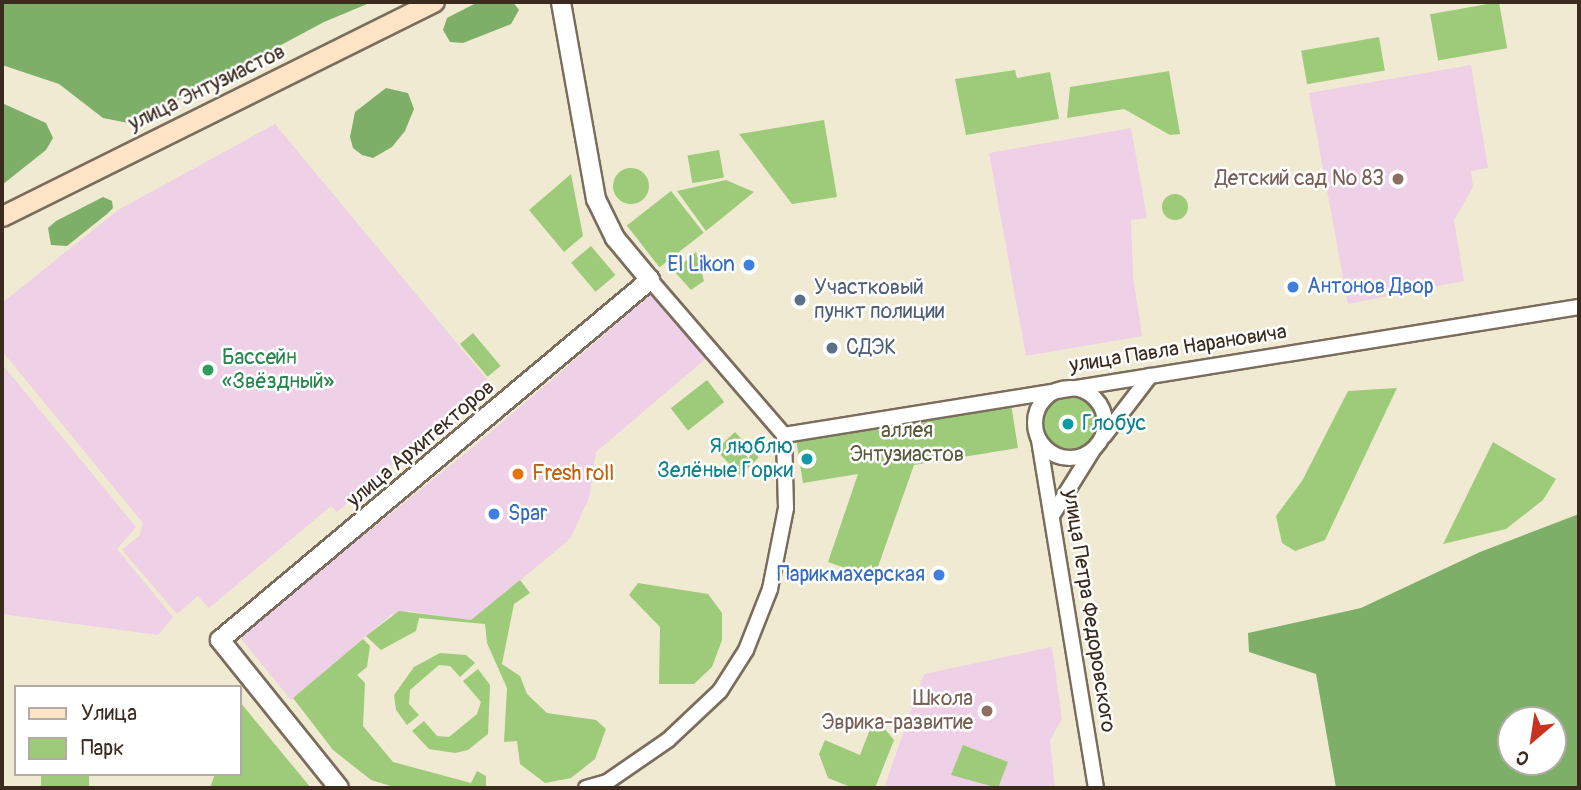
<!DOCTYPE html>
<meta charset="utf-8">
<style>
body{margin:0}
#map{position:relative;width:1581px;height:790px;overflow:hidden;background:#f1ead2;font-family:Pangolin,sans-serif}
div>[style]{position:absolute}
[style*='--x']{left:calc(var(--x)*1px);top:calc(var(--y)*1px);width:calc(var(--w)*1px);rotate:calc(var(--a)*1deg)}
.built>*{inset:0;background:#eed0e7}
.green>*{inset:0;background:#9dcb79;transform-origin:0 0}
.round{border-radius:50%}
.forest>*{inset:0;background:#7eaf69}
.roads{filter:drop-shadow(2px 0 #7b6d5d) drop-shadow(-2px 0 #7b6d5d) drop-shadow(0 2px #7b6d5d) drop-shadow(0 -2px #7b6d5d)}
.minor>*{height:14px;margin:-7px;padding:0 7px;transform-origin:7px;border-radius:7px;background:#fff}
.minor>.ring{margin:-7px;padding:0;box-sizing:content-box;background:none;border:14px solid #fff;border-radius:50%}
.tertiary>*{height:18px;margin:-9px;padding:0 9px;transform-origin:9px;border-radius:9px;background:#fff}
.secondary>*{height:19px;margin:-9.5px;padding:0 9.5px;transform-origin:9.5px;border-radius:9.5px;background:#fee4c6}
.dots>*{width:19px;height:19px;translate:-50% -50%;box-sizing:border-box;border:4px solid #fff;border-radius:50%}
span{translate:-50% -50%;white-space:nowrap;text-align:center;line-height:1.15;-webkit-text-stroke:5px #fff;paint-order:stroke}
.street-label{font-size:21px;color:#3b2a1e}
.education-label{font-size:21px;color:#785e54}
.right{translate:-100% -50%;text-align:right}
.shop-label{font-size:21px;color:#366cbe}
.left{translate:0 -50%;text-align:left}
.service-label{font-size:21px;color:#4e5e75}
.leisure-label{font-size:21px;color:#27864d}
.culture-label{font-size:21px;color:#0d838f}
.park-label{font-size:21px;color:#585a39}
.food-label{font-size:21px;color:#c56008}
.frame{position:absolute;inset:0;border:4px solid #3b2a1e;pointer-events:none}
.legend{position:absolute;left:14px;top:685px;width:228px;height:91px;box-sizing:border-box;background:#fff;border:2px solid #b1aaa5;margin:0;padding:9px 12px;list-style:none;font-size:21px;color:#3b2a1e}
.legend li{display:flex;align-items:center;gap:14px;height:35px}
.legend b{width:35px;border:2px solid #b1aaa5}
.north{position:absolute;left:1497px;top:706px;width:70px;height:70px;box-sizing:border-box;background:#fff;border:2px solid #b1aaa5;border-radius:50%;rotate:209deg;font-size:19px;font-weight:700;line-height:28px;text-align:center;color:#3b2a1e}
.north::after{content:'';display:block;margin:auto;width:24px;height:32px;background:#c8321e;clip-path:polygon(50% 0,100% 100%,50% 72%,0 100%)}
</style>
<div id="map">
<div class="built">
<div style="clip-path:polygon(1471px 65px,1488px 168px,1471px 171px,1473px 187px,1454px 220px,1464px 281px,1348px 304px,1309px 93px)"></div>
<div style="clip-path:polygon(275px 124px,489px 382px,337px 512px,331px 506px,209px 608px,198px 596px,177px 614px,122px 550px,140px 535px,143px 523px,2px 351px,2px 303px,118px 210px)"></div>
<div style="clip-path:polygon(1131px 128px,1147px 218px,1131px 220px,1133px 276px,1142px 336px,1026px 356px,989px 153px)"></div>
<div style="clip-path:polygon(655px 291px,709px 356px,596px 452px,589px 498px,570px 539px,471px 621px,409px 611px,391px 615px,291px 700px,239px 636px,478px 443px)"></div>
<div style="clip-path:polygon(2px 364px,136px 527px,117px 549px,173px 617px,158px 635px,2px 614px)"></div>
<div style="clip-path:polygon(1052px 647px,1062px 719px,1050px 740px,1055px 788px,884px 788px,924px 674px)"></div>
</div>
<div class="green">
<div style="left:1499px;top:2px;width:47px;height:70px;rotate:80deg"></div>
<div style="left:1379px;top:37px;width:34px;height:79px;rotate:80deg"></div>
<div style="clip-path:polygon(1015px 70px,1017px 78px,1050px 72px,1059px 119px,966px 135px,955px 79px)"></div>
<div style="clip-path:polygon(1169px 71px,1180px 134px,1170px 135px,1124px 109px,1067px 118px,1070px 87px)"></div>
<div style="clip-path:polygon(824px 120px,837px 197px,792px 204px,739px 134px)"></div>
<div style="left:719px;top:150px;width:28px;height:32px;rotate:80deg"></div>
<div class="round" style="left:613px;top:168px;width:36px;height:36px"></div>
<div style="clip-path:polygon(571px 174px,583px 236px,564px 252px,529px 210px)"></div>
<div style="clip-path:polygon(726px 180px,754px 192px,706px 231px,677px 191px)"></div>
<div style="left:671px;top:191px;width:53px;height:56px;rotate:52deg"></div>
<div class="round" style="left:1162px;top:194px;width:26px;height:26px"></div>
<div style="left:591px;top:246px;width:38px;height:26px;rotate:50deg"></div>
<div style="clip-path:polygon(696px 252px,704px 281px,691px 290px,674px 271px)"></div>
<div style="left:473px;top:333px;width:43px;height:17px;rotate:50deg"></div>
<div style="left:707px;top:380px;width:28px;height:46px;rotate:52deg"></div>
<div style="clip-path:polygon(1397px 388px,1325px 540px,1295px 551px,1282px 543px,1276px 516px,1302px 481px,1348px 391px)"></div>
<div class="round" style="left:1042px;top:395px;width:56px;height:56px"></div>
<div style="clip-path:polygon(1011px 404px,1018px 448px,914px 465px,874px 578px,828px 562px,858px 474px,803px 483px,796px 439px)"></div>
<div style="left:735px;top:432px;width:35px;height:26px;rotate:47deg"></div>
<div style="clip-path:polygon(1493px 442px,1556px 479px,1543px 500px,1506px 529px,1443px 544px)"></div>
<div style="clip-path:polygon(520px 580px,530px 593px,514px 604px,502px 664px,520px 676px,527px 694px,547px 713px,596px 720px,606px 729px,595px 759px,571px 778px,545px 783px,520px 764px,517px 741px,504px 742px,507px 688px,487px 643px,485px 624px,419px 618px,416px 631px,381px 650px,366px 636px,399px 611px,471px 620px)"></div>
<div style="clip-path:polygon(638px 583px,708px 594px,722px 613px,722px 640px,712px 667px,694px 684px,659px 684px,660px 627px,629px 595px)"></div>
<div style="clip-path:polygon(363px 639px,370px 646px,367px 667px,357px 675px,365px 683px,363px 726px,393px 762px,471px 783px,477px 771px,486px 776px,486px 788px,397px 788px,371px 780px,333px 750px,293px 698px)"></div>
<div style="clip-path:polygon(440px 653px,466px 655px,475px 663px,460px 677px,450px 666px,439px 665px,410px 690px,409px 704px,419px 715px,407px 725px,396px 710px,394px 695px,414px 667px)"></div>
<div style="clip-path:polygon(478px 669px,490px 685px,488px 734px,468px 750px,455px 753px,429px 749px,412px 731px,424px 721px,437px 736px,449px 737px,477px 714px,481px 702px,463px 681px)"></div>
<div style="clip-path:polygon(240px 702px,311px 788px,210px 788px,215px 774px,240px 774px)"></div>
<div style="clip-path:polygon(875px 717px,894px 740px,875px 788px,853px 788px,828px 778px,819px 754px,825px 740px,860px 755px)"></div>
<div style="clip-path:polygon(963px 745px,1008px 762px,998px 788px,951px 775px)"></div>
<div style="left:41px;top:774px;width:48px;height:14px"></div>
</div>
<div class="forest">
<div style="clip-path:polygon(2px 2px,372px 2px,324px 22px,133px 124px,103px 118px,59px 84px,2px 65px)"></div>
<div style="clip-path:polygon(478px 2px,513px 2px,519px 10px,511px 24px,463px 43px,450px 42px,443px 30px,447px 18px)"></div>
<div style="clip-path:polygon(386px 88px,408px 93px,414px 109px,405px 131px,392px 147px,373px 158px,362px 155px,353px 148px,350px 137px,355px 112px)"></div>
<div style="clip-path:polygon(2px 103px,46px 123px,53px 138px,46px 150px,2px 185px)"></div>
<div style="clip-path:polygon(103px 197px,112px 201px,113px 208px,107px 214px,67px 246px,51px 245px,48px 228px,56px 221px)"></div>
<div style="clip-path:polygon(evenodd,1579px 514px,1579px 788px,1336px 788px,1316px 674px,1249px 652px,1248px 633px,1361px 608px,1480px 552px,1579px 514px,1553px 720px,1553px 762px,1511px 762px,1511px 720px,1553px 720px)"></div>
</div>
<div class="roads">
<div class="minor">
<div class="ring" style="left:1035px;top:388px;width:56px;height:56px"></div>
<div style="--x:784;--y:435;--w:805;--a:-9.15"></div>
<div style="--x:1104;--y:436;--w:76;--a:-52.5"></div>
<div style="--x:1039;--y:440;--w:353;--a:80.7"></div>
<div style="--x:1053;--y:514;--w:75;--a:-58"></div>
<div style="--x:586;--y:788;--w:22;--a:-16"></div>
<div style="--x:607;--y:782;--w:74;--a:-34.5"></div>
<div style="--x:668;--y:740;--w:71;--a:-43.3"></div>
<div style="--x:720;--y:691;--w:49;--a:-57.6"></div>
<div style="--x:746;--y:650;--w:66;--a:-68.5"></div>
<div style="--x:770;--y:589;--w:83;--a:-78.8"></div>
<div style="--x:786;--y:508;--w:73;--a:-91.6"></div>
<div style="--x:784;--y:435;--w:205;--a:-130.8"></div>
</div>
<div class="tertiary">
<div style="--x:339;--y:788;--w:190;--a:-128.8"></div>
<div style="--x:220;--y:640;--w:561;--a:-39.94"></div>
<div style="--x:650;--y:280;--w:55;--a:-129.8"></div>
<div style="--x:615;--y:238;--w:43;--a:-116"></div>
<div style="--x:596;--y:199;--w:200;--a:-100.1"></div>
</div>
<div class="secondary">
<div style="--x:2;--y:216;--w:482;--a:-26.4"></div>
</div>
</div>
<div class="dots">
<div style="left:1398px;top:179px;background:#8d6e63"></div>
<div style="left:749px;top:265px;background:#3f7fe0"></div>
<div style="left:1293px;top:287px;background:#3f7fe0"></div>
<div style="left:800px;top:300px;background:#5c6f8a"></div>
<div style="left:832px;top:348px;background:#5c6f8a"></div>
<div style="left:208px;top:370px;background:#2e9e5b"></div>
<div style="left:1068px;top:424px;background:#0f9aa8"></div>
<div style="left:807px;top:459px;background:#0f9aa8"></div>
<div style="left:518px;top:474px;background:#e8710a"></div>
<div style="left:494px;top:514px;background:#3f7fe0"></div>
<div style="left:939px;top:575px;background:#3f7fe0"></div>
<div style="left:987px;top:711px;background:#8d6e63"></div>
</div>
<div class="street-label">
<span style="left:207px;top:88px;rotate:-26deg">улица Энтузиастов</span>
<span style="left:1178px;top:349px;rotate:-9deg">улица Павла Нарановича</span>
<span style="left:421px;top:444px;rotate:-40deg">улица Архитекторов</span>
<span style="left:1089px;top:611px;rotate:81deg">улица Петра Федоровского</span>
</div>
<div class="education-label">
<span class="right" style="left:1384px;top:179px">Детский сад № 83</span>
<span class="right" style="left:973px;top:711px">Школа<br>Эврика-развитие</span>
</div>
<div class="shop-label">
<span class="right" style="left:735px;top:265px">El Likon</span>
<span class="left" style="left:1307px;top:287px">Антонов Двор</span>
<span class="left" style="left:508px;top:514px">Spar</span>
<span class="right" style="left:925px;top:575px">Парикмахерская</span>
</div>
<div class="service-label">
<span class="left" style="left:814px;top:300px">Участковый<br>пункт полиции</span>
<span class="left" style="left:846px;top:348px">СДЭК</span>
</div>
<div class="leisure-label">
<span class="left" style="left:222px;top:370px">Бассейн<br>«Звёздный»</span>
</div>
<div class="culture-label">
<span class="left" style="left:1082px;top:424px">Глобус</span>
<span class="right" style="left:793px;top:459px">Я люблю<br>Зелёные Горки</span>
</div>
<div class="park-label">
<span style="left:907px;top:443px">аллея<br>Энтузиастов</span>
</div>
<div class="food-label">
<span class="left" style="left:532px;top:474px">Fresh roll</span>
</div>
<div class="frame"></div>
<ul class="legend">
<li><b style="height:9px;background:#fee4c6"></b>Улица</li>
<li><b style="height:19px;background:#9dcb79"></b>Парк</li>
</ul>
<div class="north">С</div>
</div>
